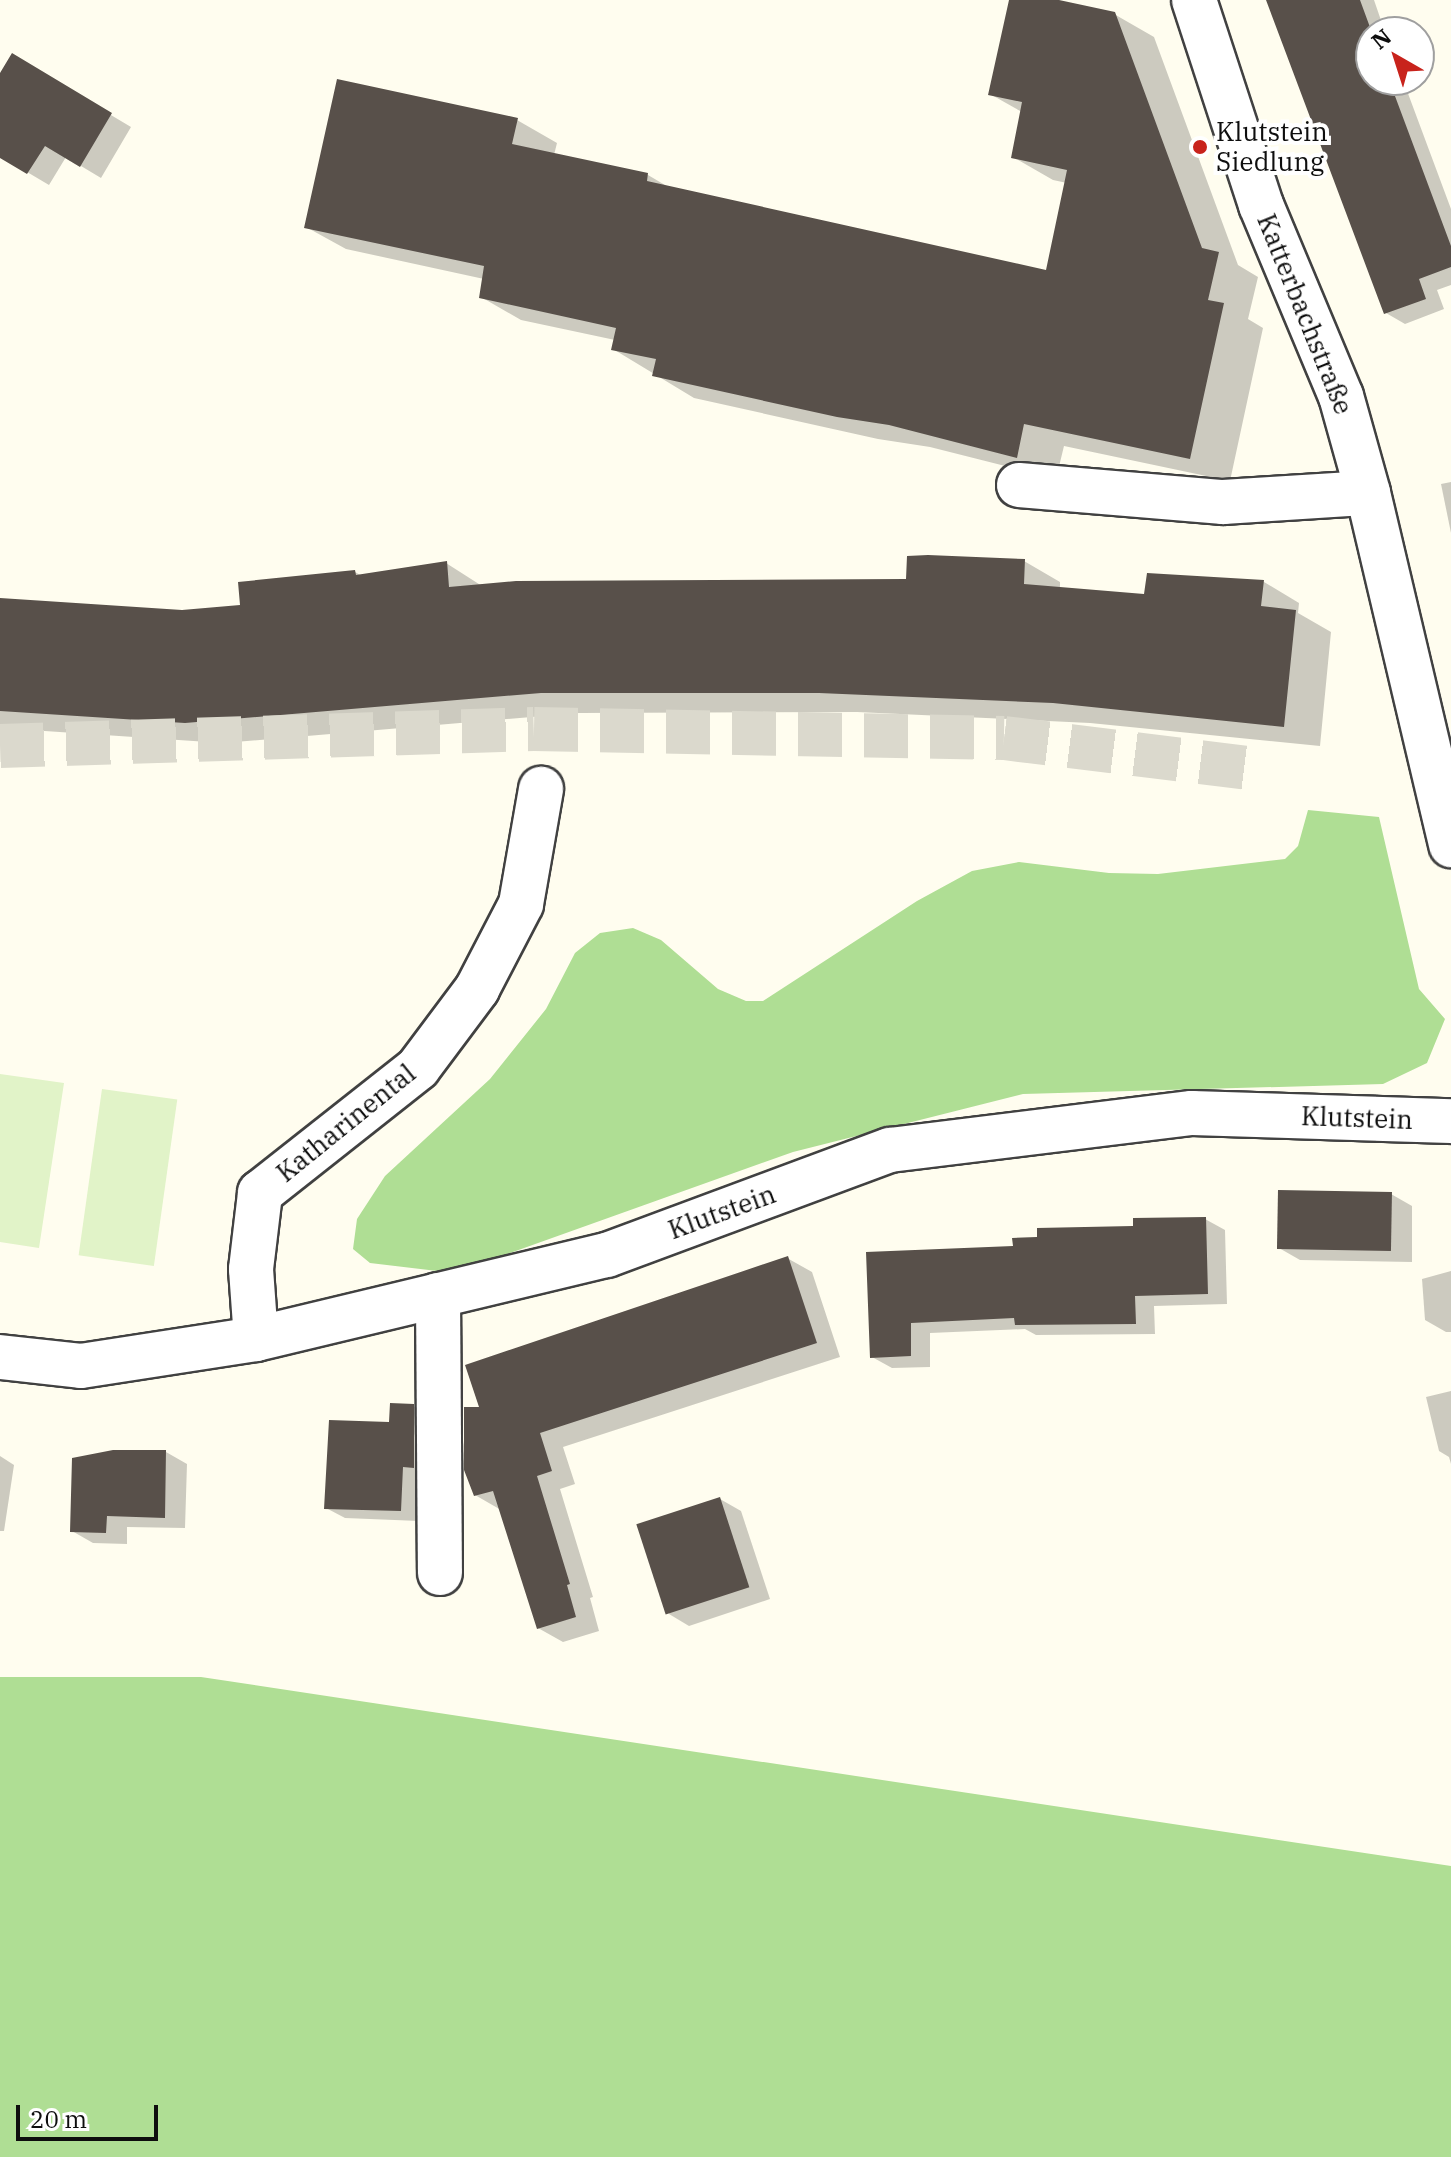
<!DOCTYPE html>
<html>
<head>
<meta charset="utf-8">
<style>
  body { margin:0 }
  #map { position:relative; width:1451px; height:2157px; overflow:hidden; background:#fffdef; font-family:"IBM Plex Serif",serif }
  div>[style] { position:absolute }
  [style*='--x'] { left:calc(var(--x)*1px); top:calc(var(--y)*1px); width:calc(var(--w)*1px); rotate:calc(var(--a)*1deg) }
  .forest>* { inset:0; background:#afde94 }
  .pitch>* { inset:0; background:#e1f3c8; transform-origin:0 0 }
  .shadow>* { inset:0; background:#0003 }
  .building>* { inset:0; background:#58504a; transform-origin:0 0 }
  .minor-tunnel>* { height:44px; margin-top:-22px; transform-origin:0; background:repeating-linear-gradient(90deg,#dbd9cd 0 44px,transparent 0 66px) }
  .roads { filter:drop-shadow(2px 0 #414141) drop-shadow(-2px 0 #414141) drop-shadow(0 2px #414141) drop-shadow(0 -2px #414141) }
  .minor>* { height:44px; margin:-22px; padding:0 22px; transform-origin:22px; border-radius:22px; background:#fff }
  .dots>* { width:22px; height:22px; translate:-50% -50%; box-sizing:border-box; border:4px solid #fff; border-radius:50% }
  span { translate:-50% -50%; white-space:nowrap; text-align:center; line-height:1.15; -webkit-text-stroke:8px #fff; paint-order:stroke }
  .poi-label { font-size:26px; color:#0e0e0e }
  .left { translate:0 -50%; text-align:left }
  .street-label { font-size:26px; color:#0e0e0e }
  .north { position:absolute; left:1355px; top:16px; width:80px; height:80px; box-sizing:border-box; background:#fff; border:2px solid #9f9f9f; border-radius:50%; rotate:321deg; font-size:22px; font-weight:700; line-height:32px; text-align:center; color:#0e0e0e }
  .north::after { content:''; display:block; margin:auto; width:28px; height:36px; background:#c8231c; clip-path:polygon(50% 0,100% 100%,50% 72%,0 100%) }
  .scale { position:absolute; left:16px; top:2105px; width:142px; height:36px; box-sizing:border-box; border:4px solid #0e0e0e; border-top:0; padding-left:10px; font-size:24px; line-height:28px; white-space:nowrap; color:#0e0e0e; -webkit-text-stroke:6px #fff; paint-order:stroke }
</style>
</head>
<body>
<div id="map">
  <div class="forest">
    <i style="clip-path:polygon(1308px 810px,1379px 817px,1419px 989px,1445px 1019px,1427px 1063px,1383px 1084px,1023px 1094px,793px 1152px,454px 1273px,370px 1263px,353px 1249px,357px 1219px,385px 1176px,490px 1079px,546px 1009px,575px 953px,600px 933px,633px 928px,661px 940px,718px 989px,746px 1001px,763px 1001px,917px 901px,972px 871px,1019px 862px,1109px 873px,1158px 874px,1285px 859px,1298px 846px)"></i>
    <i style="clip-path:polygon(0 1677px,201px 1677px,1451px 1866px,1451px 2157px,0 2157px)"></i>
  </div>
  <div class="pitch">
    <i style="clip-path:polygon(0 1074px,64px 1083px,39px 1248px,0 1242px)"></i>
    <i style="left:102px;top:1089px;width:76px;height:168px;rotate:8deg"></i>
  </div>
  <div class="shadow">
    <i style="clip-path:polygon(1010px 0,1050px 0,1114px 14px,1154px 37px,1238px 265px,1258px 277px,1248px 319px,1263px 328px,1230px 481px,1064px 446px,1056px 479px,930px 447px,878px 439px,694px 398px,613px 349px,615px 340px,521px 320px,481px 297px,484px 279px,346px 249px,306px 227px,517px 120px,557px 143px,554px 155px,648px 175px,670px 188px,1047px 273px,1067px 183px,1053px 180px,1013px 157px,1022px 112px,990px 94px)"></i>
    <i style="clip-path:polygon(1271px 0,1374px 0,1385px 32px,1371px 32px,1371px 80px,1403px 80px,1451px 209px,1451px 285px,1437px 290px,1444px 309px,1405px 324px,1386px 313px)"></i>
    <i style="clip-path:polygon(12px 56px,131px 127px,101px 178px,66px 157px,49px 185px,0 156px,0 77px)"></i>
    <i style="clip-path:polygon(1451px 482px,1451px 533px,1441px 484px)"></i>
    <i style="clip-path:polygon(1024px 561px,1060px 582px,1060px 589px,1146px 596px,1264px 582px,1299px 603px,1298px 613px,1331px 632px,1320px 746px,1090px 723px,857px 712px,579px 713px,223px 743px,0 728px,0 600px,183px 612px,242px 607px,355px 572px,362px 576px,446px 563px,482px 586px,908px 581px)"></i>
    <i style="clip-path:polygon(1391px 1194px,1412px 1206px,1412px 1262px,1300px 1260px,1279px 1248px)"></i>
    <i style="clip-path:polygon(1205px 1219px,1225px 1230px,1227px 1304px,1154px 1306px,1155px 1334px,1036px 1335px,1025px 1329px,930px 1333px,930px 1367px,892px 1368px,872px 1357px,868px 1254px,1015px 1248px)"></i>
    <i style="clip-path:polygon(787px 1258px,812px 1272px,840px 1357px,563px 1447px,575px 1484px,560px 1489px,593px 1597px,590px 1598px,599px 1631px,563px 1642px,538px 1628px,501px 1510px,475px 1495px,482px 1409px)"></i>
    <i style="clip-path:polygon(1451px 1271px,1451px 1332px,1446px 1332px,1425px 1320px,1422px 1279px)"></i>
    <i style="clip-path:polygon(1451px 1391px,1451px 1464px,1449px 1457px,1439px 1451px,1426px 1397px)"></i>
    <i style="clip-path:polygon(413px 1406px,432px 1417px,419px 1521px,345px 1518px,326px 1508px,391px 1424px)"></i>
    <i style="clip-path:polygon(166px 1452px,187px 1464px,185px 1528px,127px 1527px,127px 1544px,93px 1543px,72px 1531px)"></i>
    <i style="clip-path:polygon(0 1456px,14px 1465px,4px 1531px,0 1531px)"></i>
    <i style="clip-path:polygon(720px 1499px,741px 1511px,770px 1599px,689px 1626px,669px 1614px)"></i>
  </div>
  <div class="building">
    <i style="clip-path:polygon(1009px 0,1059px 0,1115px 12px,1202px 248px,1219px 252px,1208px 300px,1224px 303px,1190px 459px,1024px 424px,1017px 458px,889px 425px,837px 417px,652px 376px,656px 359px,611px 350px,616px 328px,479px 298px,484px 266px,304px 228px,337px 79px,518px 118px,512px 144px,648px 173px,647px 181px,1046px 270px,1067px 170px,1011px 158px,1022px 102px,988px 95px)"></i>
    <i style="clip-path:polygon(1266px 0,1360px 0,1371px 30px,1371px 80px,1389px 80px,1451px 246px,1451px 267px,1419px 279px,1426px 299px,1384px 314px)"></i>
    <i style="clip-path:polygon(12px 53px,112px 113px,80px 167px,45px 146px,27px 174px,0 158px,0 73px)"></i>
    <i style="clip-path:polygon(928px 555px,1025px 559px,1024px 584px,1144px 594px,1147px 573px,1264px 580px,1261px 606px,1296px 610px,1284px 727px,1053px 703px,819px 693px,541px 693px,185px 723px,0 711px,0 598px,182px 610px,240px 605px,238px 582px,355px 570px,356px 575px,447px 561px,449px 587px,516px 581px,906px 579px,907px 556px)"></i>
    <i style="left:1278px;top:1190px;width:114px;height:59px;rotate:1deg"></i>
    <i style="clip-path:polygon(1206px 1217px,1208px 1294px,1135px 1296px,1136px 1324px,1015px 1325px,1014px 1318px,911px 1323px,911px 1356px,870px 1358px,866px 1252px,1013px 1246px,1012px 1238px,1037px 1237px,1037px 1228px,1133px 1226px,1133px 1218px)"></i>
    <i style="clip-path:polygon(788px 1256px,817px 1343px,540px 1433px,552px 1471px,537px 1476px,570px 1584px,567px 1585px,576px 1617px,537px 1629px,493px 1491px,474px 1496px,464px 1470px,464px 1407px,479px 1407px,465px 1365px)"></i>
    <i style="clip-path:polygon(390px 1403px,414px 1404px,414px 1468px,403px 1467px,401px 1511px,324px 1509px,329px 1420px,389px 1422px)"></i>
    <i style="clip-path:polygon(113px 1450px,166px 1450px,165px 1518px,107px 1516px,106px 1533px,70px 1532px,72px 1458px)"></i>
    <i style="left:720px;top:1497px;width:95px;height:88px;rotate:72deg"></i>
  </div>
  <div class="minor-tunnel">
    <i style="--x:0;--y:746;--w:534;--a:-1.82"></i>
    <i style="--x:534;--y:729;--w:470;--a:1.1"></i>
    <i style="--x:1004;--y:738;--w:248;--a:7"></i>
  </div>
  <div class="roads">
    <div class="minor">
      <i style="--x:1194;--y:0;--w:216;--a:71.9"></i>
      <i style="--x:1261;--y:205;--w:207;--a:67.3"></i>
      <i style="--x:1341;--y:396;--w:101;--a:74.4"></i>
      <i style="--x:1368;--y:493;--w:362;--a:76.7"></i>
      <i style="--x:1019;--y:485;--w:205;--a:4.8"></i>
      <i style="--x:1223;--y:502;--w:145;--a:-3.6"></i>
      <i style="--x:438;--y:1295;--w:278;--a:89.6"></i>
      <i style="--x:256;--y:1339;--w:70;--a:-94.1"></i>
      <i style="--x:251;--y:1269;--w:77;--a:-83.2"></i>
      <i style="--x:260;--y:1193;--w:201;--a:-38.3"></i>
      <i style="--x:418;--y:1068;--w:99;--a:-53.2"></i>
      <i style="--x:477;--y:989;--w:96;--a:-62.6"></i>
      <i style="--x:521;--y:904;--w:117;--a:-80.1"></i>
      <i style="--x:0;--y:1357;--w:81;--a:6.3"></i>
      <i style="--x:81;--y:1366;--w:177;--a:-8.8"></i>
      <i style="--x:256;--y:1339;--w:361;--a:-13.5"></i>
      <i style="--x:607;--y:1255;--w:302;--a:-20.4"></i>
      <i style="--x:890;--y:1150;--w:304;--a:-7"></i>
      <i style="--x:1192;--y:1113;--w:259;--a:1.8"></i>
    </div>
  </div>
  <div class="dots">
    <i style="left:1200px;top:147px;background:#c8231c"></i>
  </div>
  <div class="poi-label">
    <span class="left" style="left:1216px;top:147px">Klutstein<br>Siedlung</span>
  </div>
  <div class="street-label">
    <span style="left:1305px;top:314px;rotate:68deg">Katterbachstraße</span>
    <span style="left:1357px;top:1118px;rotate:2deg">Klutstein</span>
    <span style="left:346px;top:1123px;rotate:-39deg">Katharinental</span>
    <span style="left:722px;top:1212px;rotate:-20deg">Klutstein</span>
  </div>
  <div class="north">N</div>
  <div class="scale">20 m</div>
</div>
</body>
</html>
